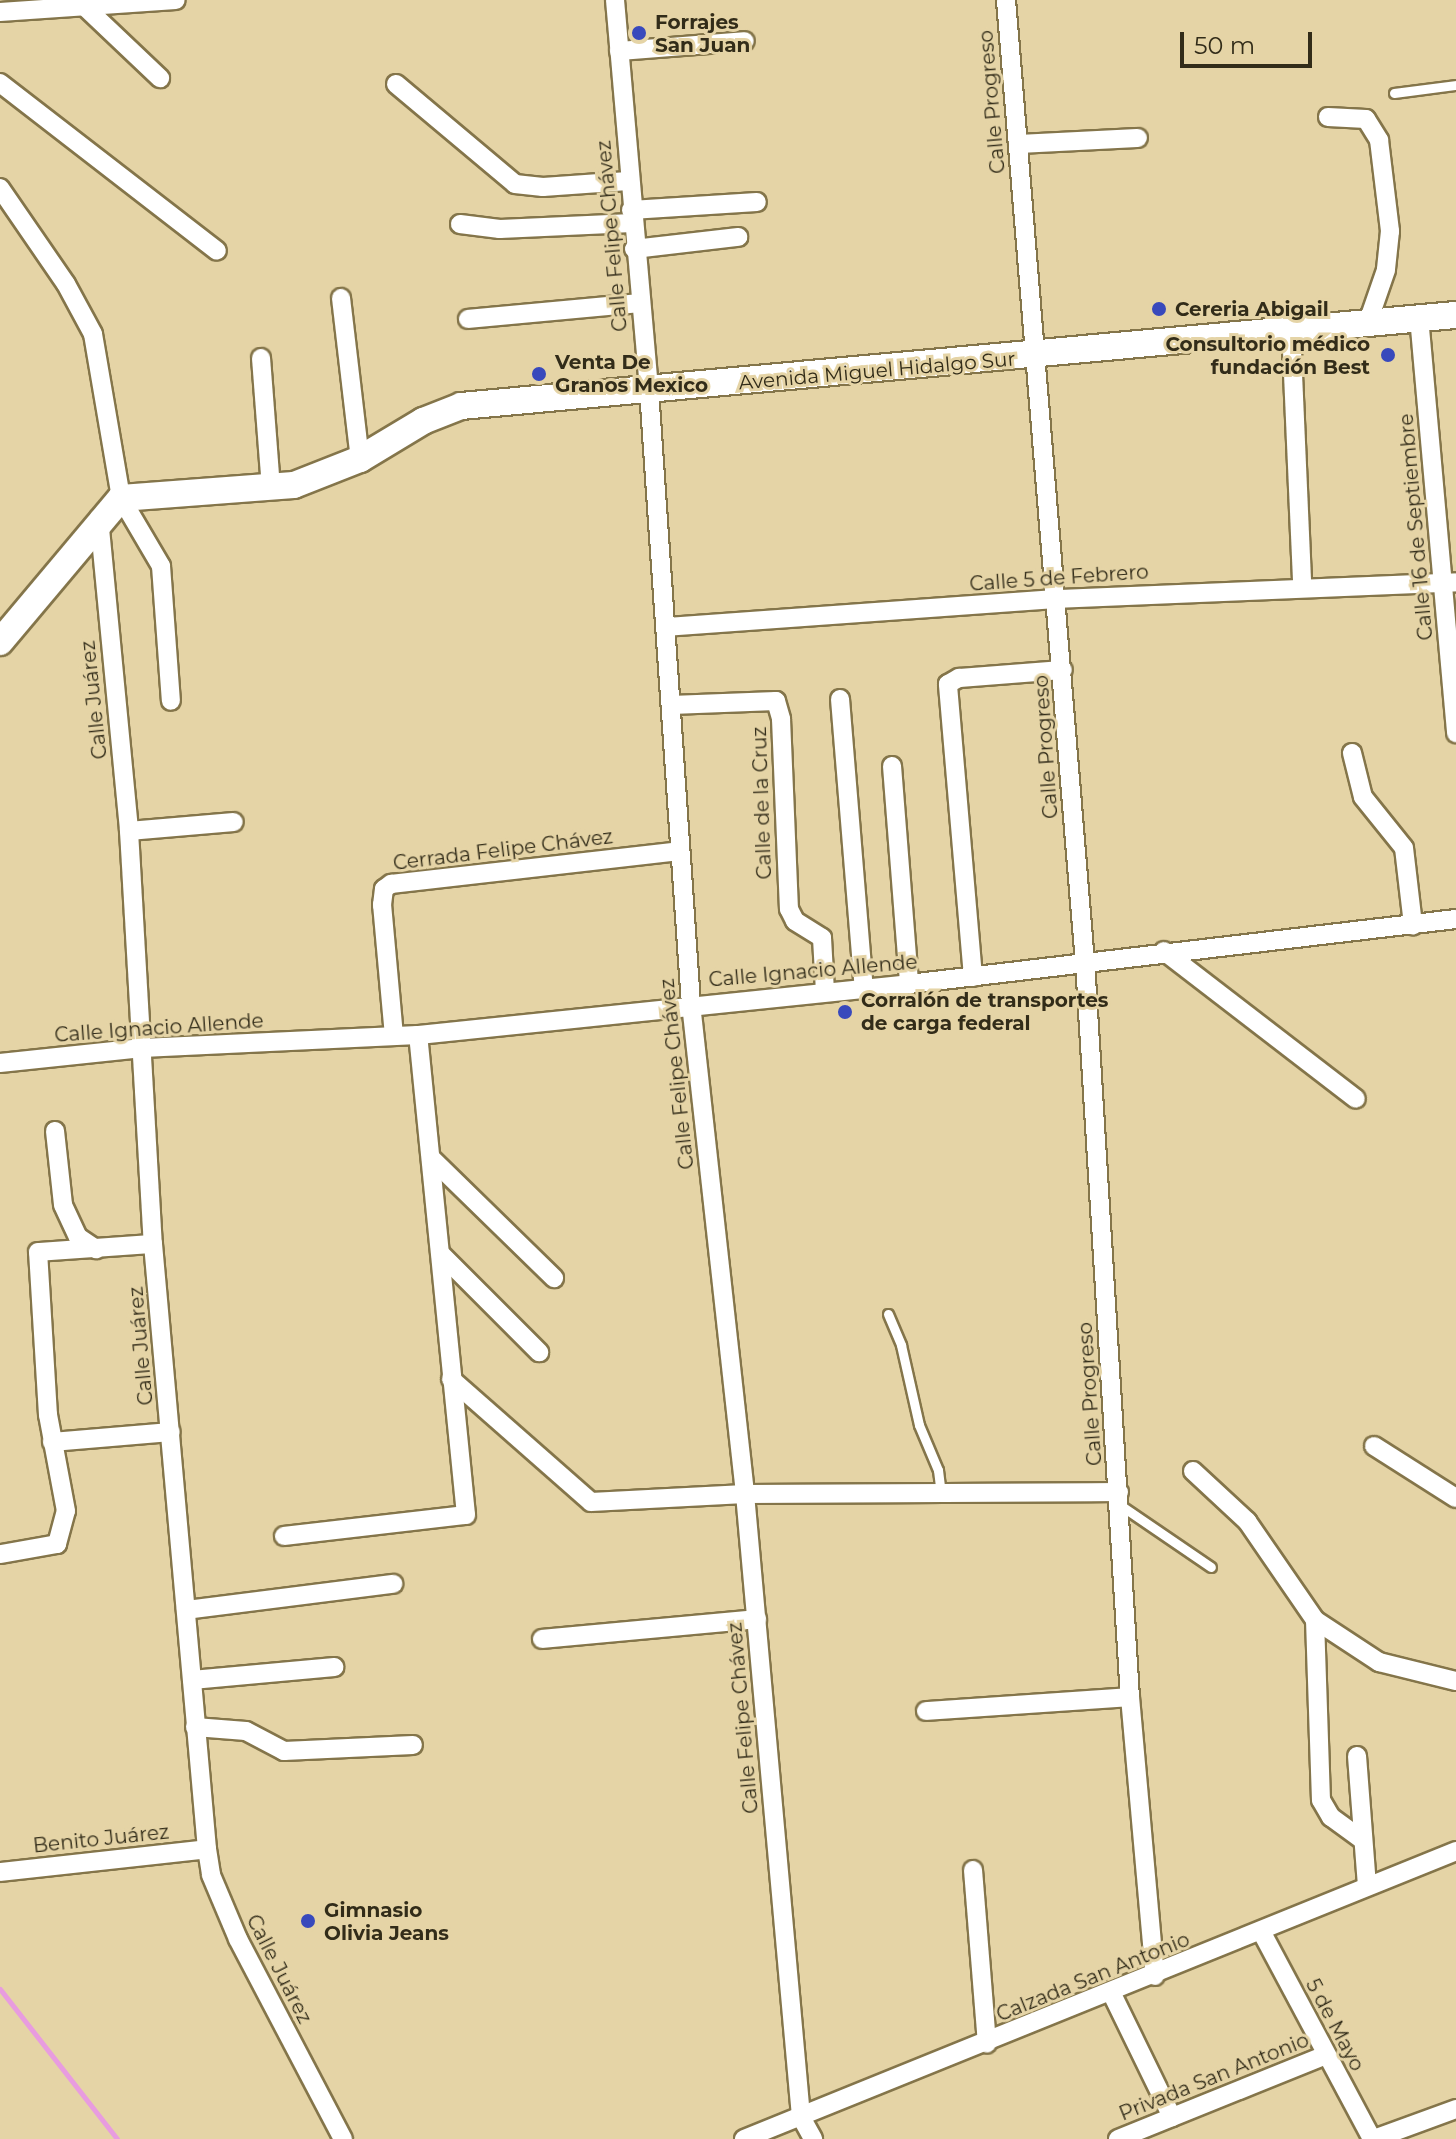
<!DOCTYPE html>
<html>
<head>
<meta charset="utf-8">
<style>
  body { margin:0 }
  #map { position:relative; width:1456px; height:2139px; overflow:hidden; background:#e5d4a6; font-family:Montserrat,sans-serif }
  div>[style] { position:absolute }
  [style*='--x'] { left:calc(var(--x)*1px); top:calc(var(--y)*1px); width:calc(var(--w)*1px); rotate:calc(var(--a)*1deg) }
  .stream>* { height:5px; margin:-2.5px; padding:0 2.5px; transform-origin:2.5px; border-radius:2.5px; background:#e89cdf }
  .roads { filter:drop-shadow(2px 0 #84754a) drop-shadow(-2px 0 #84754a) drop-shadow(0 2px #84754a) drop-shadow(0 -2px #84754a) }
  .service>* { height:9px; margin:-4.5px; padding:0 4.5px; transform-origin:4.5px; border-radius:4.5px; background:#fff }
  .minor>* { height:18px; margin:-9px; padding:0 9px; transform-origin:9px; border-radius:9px; background:#fff }
  .secondary>* { height:26px; margin:-13px; padding:0 13px; transform-origin:13px; border-radius:13px; background:#fff }
  .dots>* { width:22px; height:22px; translate:-50% -50%; box-sizing:border-box; border:4px solid #e5d4a6; border-radius:50% }
  span { translate:-50% -50%; white-space:nowrap; text-align:center; line-height:1.15; -webkit-text-stroke:6px #e5d4a6; paint-order:stroke }
  .poi-label { font-size:20px; color:#322c19; font-weight:700 }
  .left { translate:0 -50%; text-align:left }
  .right { translate:-100% -50%; text-align:right }
  .street-label { font-size:20px; color:#322c19 }
  .scale { position:absolute; left:1180px; top:32px; width:132px; height:36px; box-sizing:border-box; border:4px solid #322c19; border-top:0; padding-left:10px; font-size:24px; line-height:28px; white-space:nowrap; color:#322c19; -webkit-text-stroke:6px #e5d4a6; paint-order:stroke }
</style>
</head>
<body>
<div id="map">
  <div class="stream">
    <i style="--x:0;--y:1989;--w:190;--a:52"></i>
  </div>
  <div class="roads">
    <div class="service">
      <i style="--x:1394;--y:93;--w:63;--a:-7.4"></i>
      <i style="--x:888;--y:1314;--w:34;--a:67"></i>
      <i style="--x:901;--y:1345;--w:82;--a:77.3"></i>
      <i style="--x:919;--y:1425;--w:49;--a:67.1"></i>
      <i style="--x:938;--y:1470;--w:23;--a:83"></i>
      <i style="--x:1120;--y:1505;--w:110;--a:34.3"></i>
    </div>
    <div class="minor">
      <i style="--x:615;--y:0;--w:391;--a:85"></i>
      <i style="--x:649;--y:390;--w:615;--a:86.09"></i>
      <i style="--x:691;--y:1004;--w:493;--a:83.7"></i>
      <i style="--x:745;--y:1494;--w:626;--a:84.86"></i>
      <i style="--x:801;--y:2117;--w:25;--a:61"></i>
      <i style="--x:1006;--y:0;--w:965;--a:85.31"></i>
      <i style="--x:1085;--y:962;--w:736;--a:86.5"></i>
      <i style="--x:1130;--y:1697;--w:280;--a:84.9"></i>
      <i style="--x:84;--y:6;--w:105;--a:43.5"></i>
      <i style="--x:0;--y:12;--w:176;--a:-3.9"></i>
      <i style="--x:619;--y:51;--w:126;--a:-4.5"></i>
      <i style="--x:0;--y:83;--w:274;--a:37.7"></i>
      <i style="--x:396;--y:84;--w:155;--a:40"></i>
      <i style="--x:515;--y:184;--w:28;--a:6"></i>
      <i style="--x:543;--y:187;--w:85;--a:-4"></i>
      <i style="--x:1328;--y:117;--w:38;--a:3"></i>
      <i style="--x:1366;--y:119;--w:25;--a:58"></i>
      <i style="--x:1379;--y:140;--w:92;--a:83.1"></i>
      <i style="--x:1390;--y:231;--w:39;--a:96"></i>
      <i style="--x:1386;--y:270;--w:55;--a:109.1"></i>
      <i style="--x:1018;--y:144;--w:120;--a:-2.9"></i>
      <i style="--x:0;--y:188;--w:116;--a:55.5"></i>
      <i style="--x:66;--y:284;--w:57;--a:61.6"></i>
      <i style="--x:93;--y:334;--w:166;--a:80.3"></i>
      <i style="--x:121;--y:498;--w:79;--a:59.5"></i>
      <i style="--x:161;--y:566;--w:135;--a:85.8"></i>
      <i style="--x:631;--y:210;--w:126;--a:-3.6"></i>
      <i style="--x:460;--y:224;--w:40;--a:7.1"></i>
      <i style="--x:500;--y:229;--w:132;--a:-2.6"></i>
      <i style="--x:634;--y:249;--w:105;--a:-6.6"></i>
      <i style="--x:341;--y:298;--w:162;--a:83.3"></i>
      <i style="--x:1419;--y:317;--w:418;--a:84.9"></i>
      <i style="--x:468;--y:319;--w:172;--a:-5.3"></i>
      <i style="--x:1291;--y:328;--w:257;--a:87.5"></i>
      <i style="--x:261;--y:358;--w:130;--a:85.6"></i>
      <i style="--x:99;--y:518;--w:314;--a:84.5"></i>
      <i style="--x:129;--y:831;--w:414;--a:86.7"></i>
      <i style="--x:153;--y:1244;--w:607;--a:84.9"></i>
      <i style="--x:207;--y:1849;--w:26;--a:81"></i>
      <i style="--x:211;--y:1875;--w:69;--a:67.1"></i>
      <i style="--x:238;--y:1939;--w:226;--a:62.3"></i>
      <i style="--x:666;--y:627;--w:392;--a:-4.1"></i>
      <i style="--x:1057;--y:599;--w:399;--a:-2.4"></i>
      <i style="--x:840;--y:699;--w:290;--a:85.3"></i>
      <i style="--x:671;--y:705;--w:105;--a:-2.2"></i>
      <i style="--x:776;--y:701;--w:19;--a:74"></i>
      <i style="--x:781;--y:719;--w:190;--a:87.6"></i>
      <i style="--x:789;--y:909;--w:13;--a:63"></i>
      <i style="--x:795;--y:921;--w:32;--a:32"></i>
      <i style="--x:822;--y:938;--w:54;--a:86.8"></i>
      <i style="--x:1352;--y:753;--w:45;--a:76"></i>
      <i style="--x:1363;--y:797;--w:65;--a:51.2"></i>
      <i style="--x:1404;--y:848;--w:78;--a:83.3"></i>
      <i style="--x:892;--y:766;--w:219;--a:85.5"></i>
      <i style="--x:129;--y:831;--w:105;--a:-4.9"></i>
      <i style="--x:1164;--y:951;--w:242;--a:37.6"></i>
      <i style="--x:973;--y:977;--w:294;--a:-94.9"></i>
      <i style="--x:948;--y:684;--w:13;--a:-29"></i>
      <i style="--x:959;--y:678;--w:104;--a:-4.4"></i>
      <i style="--x:394;--y:1036;--w:132;--a:-95.2"></i>
      <i style="--x:382;--y:905;--w:16;--a:-83"></i>
      <i style="--x:384;--y:889;--w:9;--a:-36"></i>
      <i style="--x:391;--y:884;--w:290;--a:-6.5"></i>
      <i style="--x:0;--y:1063;--w:143;--a:-6"></i>
      <i style="--x:142;--y:1048;--w:276;--a:-2.7"></i>
      <i style="--x:418;--y:1035;--w:494;--a:-5.9"></i>
      <i style="--x:909;--y:984;--w:551;--a:-6.78"></i>
      <i style="--x:55;--y:1131;--w:74;--a:83.8"></i>
      <i style="--x:63;--y:1205;--w:35;--a:65"></i>
      <i style="--x:78;--y:1237;--w:22;--a:34"></i>
      <i style="--x:431;--y:1158;--w:172;--a:44.3"></i>
      <i style="--x:441;--y:1254;--w:139;--a:45"></i>
      <i style="--x:451;--y:1379;--w:186;--a:41.3"></i>
      <i style="--x:591;--y:1502;--w:154;--a:-3"></i>
      <i style="--x:745;--y:1494;--w:374;--a:-0.3"></i>
      <i style="--x:52;--y:1442;--w:119;--a:-4.8"></i>
      <i style="--x:1374;--y:1446;--w:97;--a:32.4"></i>
      <i style="--x:1193;--y:1471;--w:74;--a:42.8"></i>
      <i style="--x:1247;--y:1521;--w:120;--a:55.5"></i>
      <i style="--x:1315;--y:1620;--w:77;--a:33.3"></i>
      <i style="--x:1379;--y:1662;--w:79;--a:13.9"></i>
      <i style="--x:284;--y:1536;--w:183;--a:-6.6"></i>
      <i style="--x:466;--y:1515;--w:482;--a:-95.7"></i>
      <i style="--x:1;--y:1554;--w:57;--a:-10.1"></i>
      <i style="--x:57;--y:1544;--w:34;--a:-75"></i>
      <i style="--x:66;--y:1511;--w:98;--a:-100.6"></i>
      <i style="--x:48;--y:1415;--w:163;--a:-93.5"></i>
      <i style="--x:38;--y:1252;--w:115;--a:-4"></i>
      <i style="--x:186;--y:1610;--w:209;--a:-7.2"></i>
      <i style="--x:1315;--y:1620;--w:180;--a:88.1"></i>
      <i style="--x:1321;--y:1800;--w:20;--a:60"></i>
      <i style="--x:1331;--y:1817;--w:39;--a:36"></i>
      <i style="--x:542;--y:1639;--w:216;--a:-5.3"></i>
      <i style="--x:192;--y:1680;--w:143;--a:-5.2"></i>
      <i style="--x:926;--y:1711;--w:204;--a:-3.9"></i>
      <i style="--x:195;--y:1727;--w:51;--a:4.5"></i>
      <i style="--x:246;--y:1731;--w:43;--a:27.8"></i>
      <i style="--x:284;--y:1751;--w:129;--a:-2.7"></i>
      <i style="--x:1357;--y:1756;--w:129;--a:85.6"></i>
      <i style="--x:973;--y:1870;--w:174;--a:85.4"></i>
      <i style="--x:0;--y:1872;--w:208;--a:-6.3"></i>
      <i style="--x:1261;--y:1931;--w:236;--a:61.9"></i>
      <i style="--x:1112;--y:1994;--w:137;--a:64"></i>
      <i style="--x:744;--y:2139;--w:768;--a:-22.02"></i>
      <i style="--x:1118;--y:2139;--w:224;--a:-22"></i>
      <i style="--x:1374;--y:2139;--w:87;--a:-20.1"></i>
    </div>
    <div class="secondary">
      <i style="--x:0;--y:642;--w:188;--a:-50"></i>
      <i style="--x:121;--y:498;--w:173;--a:-4.3"></i>
      <i style="--x:294;--y:485;--w:71;--a:-21.5"></i>
      <i style="--x:360;--y:459;--w:74;--a:-31.1"></i>
      <i style="--x:423;--y:421;--w:41;--a:-21.5"></i>
      <i style="--x:461;--y:406;--w:999;--a:-5.23"></i>
    </div>
  </div>
  <div class="dots">
    <i style="left:639px;top:33px;background:#3849bc"></i>
    <i style="left:1159px;top:309px;background:#3849bc"></i>
    <i style="left:1388px;top:355px;background:#3849bc"></i>
    <i style="left:539px;top:374px;background:#3849bc"></i>
    <i style="left:845px;top:1012px;background:#3849bc"></i>
    <i style="left:308px;top:1921px;background:#3849bc"></i>
  </div>
  <div class="poi-label">
    <span class="left" style="left:655px;top:34px">Forrajes<br>San Juan</span>
    <span class="left" style="left:1175px;top:309px">Cereria Abigail</span>
    <span class="right" style="left:1370px;top:356px">Consultorio médico<br>fundación Best</span>
    <span class="left" style="left:555px;top:374px">Venta De<br>Granos Mexico</span>
    <span class="left" style="left:861px;top:1012px">Corralón de transportes<br>de carga federal</span>
    <span class="left" style="left:324px;top:1922px">Gimnasio<br>Olivia Jeans</span>
  </div>
  <div class="street-label">
    <span style="left:992px;top:102px;rotate:-95deg">Calle Progreso</span>
    <span style="left:612px;top:236px;rotate:-95deg">Calle Felipe Chávez</span>
    <span style="left:877px;top:371px;rotate:-5deg">Avenida Miguel Hidalgo Sur</span>
    <span style="left:1416px;top:527px;rotate:-95deg">Calle 16 de Septiembre</span>
    <span style="left:1059px;top:578px;rotate:-4deg">Calle 5 de Febrero</span>
    <span style="left:94px;top:700px;rotate:-96deg">Calle Juárez</span>
    <span style="left:1046px;top:747px;rotate:-94deg">Calle Progreso</span>
    <span style="left:762px;top:803px;rotate:-92deg">Calle de la Cruz</span>
    <span style="left:503px;top:850px;rotate:-7deg">Cerrada Felipe Chávez</span>
    <span style="left:813px;top:971px;rotate:-5deg">Calle Ignacio Allende</span>
    <span style="left:159px;top:1028px;rotate:-4deg">Calle Ignacio Allende</span>
    <span style="left:677px;top:1074px;rotate:-96deg">Calle Felipe Chávez</span>
    <span style="left:141px;top:1346px;rotate:-95deg">Calle Juárez</span>
    <span style="left:1090px;top:1394px;rotate:-94deg">Calle Progreso</span>
    <span style="left:743px;top:1718px;rotate:-95deg">Calle Felipe Chávez</span>
    <span style="left:101px;top:1839px;rotate:-6deg">Benito Juárez</span>
    <span style="left:279px;top:1969px;rotate:63deg">Calle Juárez</span>
    <span style="left:1093px;top:1977px;rotate:-22deg">Calzada San Antonio</span>
    <span style="left:1335px;top:2025px;rotate:62deg">5 de Mayo</span>
    <span style="left:1214px;top:2077px;rotate:-22deg">Privada San Antonio</span>
  </div>
  <div class="scale">50 m</div>
</div>
</body>
</html>
